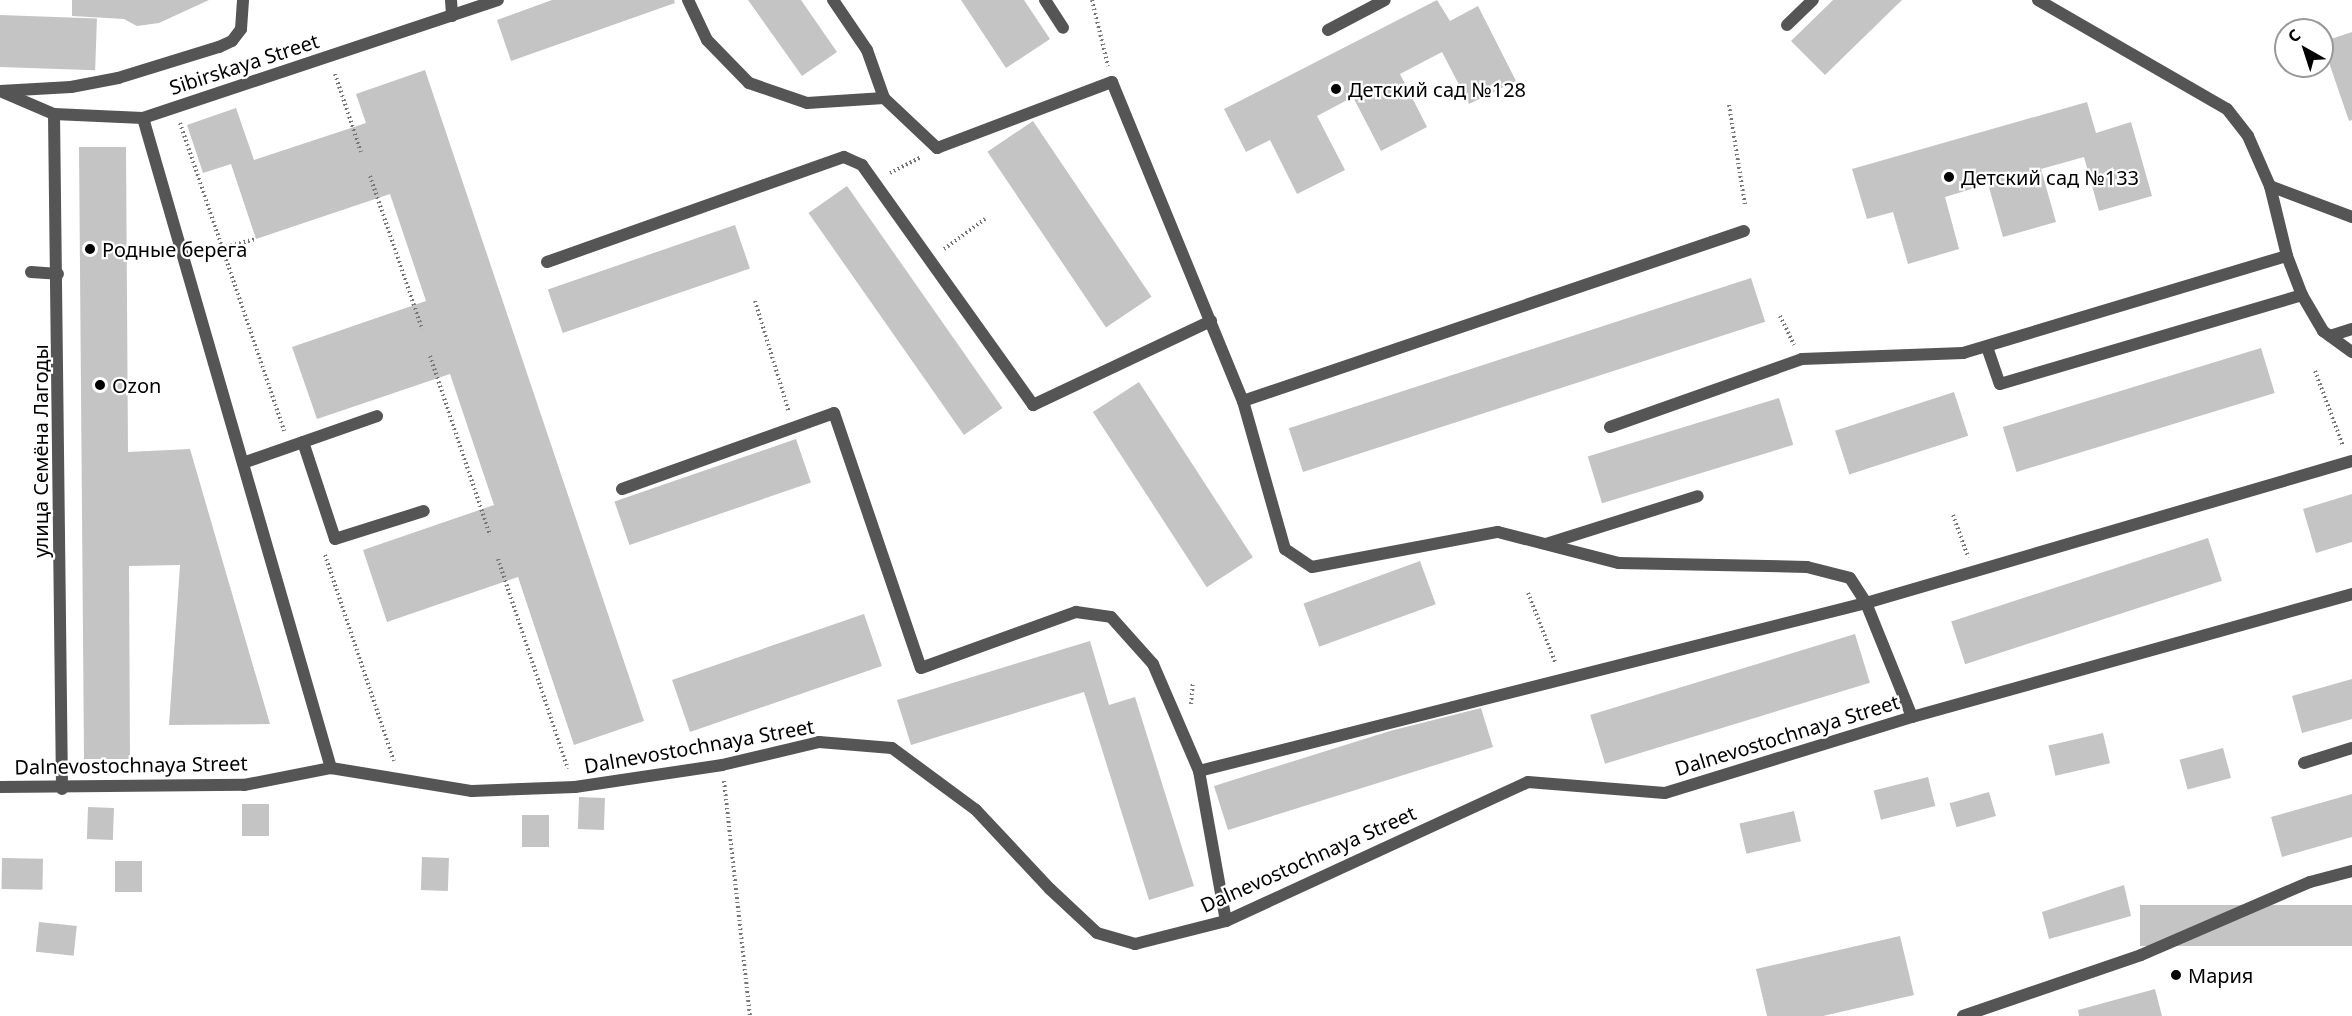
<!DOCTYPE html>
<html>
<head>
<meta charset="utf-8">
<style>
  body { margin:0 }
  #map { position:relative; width:2352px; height:1016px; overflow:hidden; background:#fff; font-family:"Noto Sans",sans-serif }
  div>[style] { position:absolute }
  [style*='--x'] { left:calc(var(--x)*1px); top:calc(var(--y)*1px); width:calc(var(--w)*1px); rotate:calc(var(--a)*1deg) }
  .building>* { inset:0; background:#c4c4c4; transform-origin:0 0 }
  .path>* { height:4px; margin-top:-2px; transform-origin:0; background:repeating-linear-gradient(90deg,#777 0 1.5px,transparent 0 4.5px) }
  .service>* { height:12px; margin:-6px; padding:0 6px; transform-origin:6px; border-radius:6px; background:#555 }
  .minor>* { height:12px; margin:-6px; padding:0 6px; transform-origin:6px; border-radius:6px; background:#555 }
  .dots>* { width:16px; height:16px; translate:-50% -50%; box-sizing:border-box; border:3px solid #fff; border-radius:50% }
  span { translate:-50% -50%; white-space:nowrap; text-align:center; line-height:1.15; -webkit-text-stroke:4.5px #fff; paint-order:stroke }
  .street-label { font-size:20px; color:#000 }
  .poi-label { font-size:20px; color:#000 }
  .left { translate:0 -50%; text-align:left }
  .north { position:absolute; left:2274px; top:18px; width:60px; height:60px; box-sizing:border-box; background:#fff; border:2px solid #999; border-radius:50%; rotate:321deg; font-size:16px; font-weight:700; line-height:24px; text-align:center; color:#000 }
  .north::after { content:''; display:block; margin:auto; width:21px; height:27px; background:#000; clip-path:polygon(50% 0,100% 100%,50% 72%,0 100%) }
</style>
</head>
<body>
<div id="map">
  <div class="building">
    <i style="clip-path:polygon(72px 0,209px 0,159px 23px,137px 26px,124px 19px,72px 16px)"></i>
    <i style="clip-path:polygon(552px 0,674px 0,675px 3px,511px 61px,497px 20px)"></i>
    <i style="clip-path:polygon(748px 0,801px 0,837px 52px,802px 76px)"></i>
    <i style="clip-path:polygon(961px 0,1024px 0,1050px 39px,1006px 68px)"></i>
    <i style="clip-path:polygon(1437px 0,1450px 21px,1478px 6px,1516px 81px,1469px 104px,1442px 52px,1400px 74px,1427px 127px,1381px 151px,1353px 97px,1317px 116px,1345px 170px,1297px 194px,1270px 140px,1246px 152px,1224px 109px)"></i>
    <i style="clip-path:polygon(1833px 0,1902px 0,1825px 75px,1791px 41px)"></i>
    <i style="left:0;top:15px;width:97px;height:52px;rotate:2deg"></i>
    <i style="clip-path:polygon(2352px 32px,2352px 120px,2349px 121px,2322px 42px)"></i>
    <i style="clip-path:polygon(425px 70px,644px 721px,574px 745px,518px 577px,387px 622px,363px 550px,494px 505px,450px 374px,317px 419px,292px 347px,426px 301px,390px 194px,256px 239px,231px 164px,203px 173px,187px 125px,236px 108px,254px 160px,366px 123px,356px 94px)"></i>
    <i style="clip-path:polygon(2087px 102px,2096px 133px,2131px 122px,2152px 196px,2099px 211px,2084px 157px,2041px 169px,2056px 222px,2003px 237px,1988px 184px,1945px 197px,1959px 249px,1908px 264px,1893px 212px,1867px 219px,1852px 169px)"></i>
    <i style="left:1033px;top:121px;width:212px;height:55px;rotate:56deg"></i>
    <i style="clip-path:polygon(79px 147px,126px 147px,128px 452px,190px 449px,270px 724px,169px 725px,180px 565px,129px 566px,130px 759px,84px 759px)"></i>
    <i style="left:847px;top:186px;width:271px;height:47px;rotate:55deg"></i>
    <i style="left:735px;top:225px;width:46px;height:198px;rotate:71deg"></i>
    <i style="left:1751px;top:278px;width:46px;height:486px;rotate:72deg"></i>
    <i style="left:2261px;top:348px;width:47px;height:270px;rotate:73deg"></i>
    <i style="left:1139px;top:382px;width:209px;height:55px;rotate:57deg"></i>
    <i style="left:1954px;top:392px;width:46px;height:125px;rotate:72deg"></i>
    <i style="left:1779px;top:398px;width:49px;height:200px;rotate:73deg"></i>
    <i style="left:796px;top:439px;width:46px;height:192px;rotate:71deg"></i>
    <i style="clip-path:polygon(2352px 494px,2352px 542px,2316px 553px,2303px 509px)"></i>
    <i style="left:2208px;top:538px;width:45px;height:270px;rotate:72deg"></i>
    <i style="left:1420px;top:561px;width:46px;height:124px;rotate:70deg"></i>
    <i style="left:864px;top:614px;width:55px;height:203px;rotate:71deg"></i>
    <i style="left:1855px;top:634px;width:51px;height:277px;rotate:73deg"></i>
    <i style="clip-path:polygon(1090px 641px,1109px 705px,1135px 697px,1194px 886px,1149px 900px,1084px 692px,911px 745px,897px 700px)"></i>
    <i style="clip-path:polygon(2352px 679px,2352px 719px,2302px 733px,2292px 696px)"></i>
    <i style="clip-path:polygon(1481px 708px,1493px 747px,1228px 830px,1214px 786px,1390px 731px)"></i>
    <i style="left:2103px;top:733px;width:31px;height:56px;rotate:77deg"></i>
    <i style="left:2223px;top:748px;width:31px;height:45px;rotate:75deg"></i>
    <i style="left:1928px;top:777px;width:30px;height:56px;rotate:76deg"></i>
    <i style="left:1989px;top:792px;width:25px;height:41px;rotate:74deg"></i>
    <i style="clip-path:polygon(2352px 794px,2352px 837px,2282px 857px,2271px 817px)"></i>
    <i style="left:579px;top:797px;width:26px;height:32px;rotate:2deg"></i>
    <i style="left:242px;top:804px;width:27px;height:32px"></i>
    <i style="left:88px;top:807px;width:26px;height:32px;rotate:2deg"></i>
    <i style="left:1794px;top:811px;width:31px;height:56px;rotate:77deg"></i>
    <i style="left:522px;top:815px;width:27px;height:32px"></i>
    <i style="left:422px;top:857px;width:27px;height:33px;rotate:2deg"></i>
    <i style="left:2px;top:858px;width:41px;height:31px;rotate:1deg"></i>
    <i style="left:115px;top:861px;width:27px;height:31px"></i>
    <i style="clip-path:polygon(2124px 885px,2131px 916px,2049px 939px,2042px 912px)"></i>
    <i style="left:2352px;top:905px;width:41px;height:212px;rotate:90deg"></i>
    <i style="left:39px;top:922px;width:38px;height:30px;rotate:6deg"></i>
    <i style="clip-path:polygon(1900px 936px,1914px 995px,1823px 1016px,1767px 1016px,1756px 969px)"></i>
    <i style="clip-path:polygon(2155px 989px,2162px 1016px,2079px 1016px,2078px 1010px)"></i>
  </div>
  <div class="path">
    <i style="--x:1092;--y:0;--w:68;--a:76.4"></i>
    <i style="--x:335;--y:74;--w:82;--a:71.6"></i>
    <i style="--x:1729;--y:105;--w:101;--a:80.9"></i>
    <i style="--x:180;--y:123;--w:325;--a:71.3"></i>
    <i style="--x:890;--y:173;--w:35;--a:-27"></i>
    <i style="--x:370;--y:176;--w:162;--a:71.2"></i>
    <i style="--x:222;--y:248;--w:35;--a:-15"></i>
    <i style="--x:944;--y:249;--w:51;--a:-36.2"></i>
    <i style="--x:755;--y:301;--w:116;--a:73"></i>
    <i style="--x:1780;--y:316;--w:32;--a:64"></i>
    <i style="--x:430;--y:356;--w:189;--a:71.5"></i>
    <i style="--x:2315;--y:371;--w:80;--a:69.5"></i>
    <i style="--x:1953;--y:515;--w:45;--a:70.3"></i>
    <i style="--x:325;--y:555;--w:217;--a:71.5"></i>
    <i style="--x:498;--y:559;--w:221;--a:71.6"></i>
    <i style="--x:1528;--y:593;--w:74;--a:68.6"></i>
    <i style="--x:1191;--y:704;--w:21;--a:-85"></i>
    <i style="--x:724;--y:781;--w:236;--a:83.7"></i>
  </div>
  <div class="service">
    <i style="--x:451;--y:0;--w:16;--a:86"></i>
    <i style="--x:688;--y:0;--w:44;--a:64.6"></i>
    <i style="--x:707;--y:40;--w:60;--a:45.7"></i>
    <i style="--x:749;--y:83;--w:61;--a:19"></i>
    <i style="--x:807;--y:103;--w:77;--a:-3.7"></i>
    <i style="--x:884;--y:98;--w:73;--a:43.3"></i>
    <i style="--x:937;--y:148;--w:187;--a:-20.7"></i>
    <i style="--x:1112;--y:82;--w:345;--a:67.7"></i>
    <i style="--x:1243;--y:401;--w:154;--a:74.2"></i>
    <i style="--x:1285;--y:549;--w:32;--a:34"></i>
    <i style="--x:1312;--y:567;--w:189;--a:-10.7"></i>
    <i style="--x:1498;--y:532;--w:125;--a:14.4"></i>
    <i style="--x:1619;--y:563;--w:188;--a:1.2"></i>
    <i style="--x:1807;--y:567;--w:44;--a:14.3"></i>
    <i style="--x:1850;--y:578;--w:30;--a:57"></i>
    <i style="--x:1866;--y:603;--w:123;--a:68"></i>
    <i style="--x:833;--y:0;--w:60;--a:55.8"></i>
    <i style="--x:867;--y:50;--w:51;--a:70.5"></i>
    <i style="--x:1045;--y:0;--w:33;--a:57"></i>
    <i style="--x:1787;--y:25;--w:36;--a:-44"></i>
    <i style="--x:1328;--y:30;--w:64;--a:-27.8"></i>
    <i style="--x:0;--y:91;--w:71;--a:-3.2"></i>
    <i style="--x:71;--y:87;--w:48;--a:-10.8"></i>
    <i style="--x:118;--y:78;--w:106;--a:-17.1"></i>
    <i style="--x:219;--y:47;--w:14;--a:-25"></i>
    <i style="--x:232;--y:41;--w:15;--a:-53"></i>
    <i style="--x:241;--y:29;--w:29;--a:-86"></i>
    <i style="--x:2270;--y:186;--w:88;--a:20.7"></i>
    <i style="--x:547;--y:262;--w:315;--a:-19.5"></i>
    <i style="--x:844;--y:157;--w:20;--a:24"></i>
    <i style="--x:862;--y:165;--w:295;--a:54.5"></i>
    <i style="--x:1033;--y:405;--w:197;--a:-25.3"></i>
    <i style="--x:31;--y:272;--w:27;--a:4"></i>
    <i style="--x:1987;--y:347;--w:39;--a:71"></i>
    <i style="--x:2000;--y:384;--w:315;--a:-16.4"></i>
    <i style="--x:1243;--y:401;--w:529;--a:-18.74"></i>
    <i style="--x:1610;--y:427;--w:204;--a:-19.5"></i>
    <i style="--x:1802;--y:359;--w:161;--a:-2.1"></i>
    <i style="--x:1963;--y:353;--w:338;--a:-16.7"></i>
    <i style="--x:303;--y:442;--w:102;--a:71.7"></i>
    <i style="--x:335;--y:539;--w:93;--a:-17.5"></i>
    <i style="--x:243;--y:463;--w:142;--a:-19.3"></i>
    <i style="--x:622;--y:489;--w:225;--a:-19.7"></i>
    <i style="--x:834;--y:413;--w:269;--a:71.2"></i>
    <i style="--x:921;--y:668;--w:165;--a:-19.9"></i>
    <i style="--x:1076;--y:612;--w:35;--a:8"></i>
    <i style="--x:1111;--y:617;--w:63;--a:48.2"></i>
    <i style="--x:1153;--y:664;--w:116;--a:66.7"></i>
    <i style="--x:1199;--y:771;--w:152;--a:79.8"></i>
    <i style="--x:1546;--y:544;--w:159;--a:-17.5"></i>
    <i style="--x:2304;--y:763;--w:50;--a:-17.4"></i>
    <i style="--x:1199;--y:771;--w:688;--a:-14.14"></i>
    <i style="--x:1866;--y:603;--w:506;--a:-16.29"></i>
    <i style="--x:1963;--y:1016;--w:188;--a:-18.9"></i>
    <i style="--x:2141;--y:955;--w:184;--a:-23.4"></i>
    <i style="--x:2310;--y:882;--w:43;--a:-14.7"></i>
  </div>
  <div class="minor">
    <i style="--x:2038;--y:0;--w:218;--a:30"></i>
    <i style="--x:2227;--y:109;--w:34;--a:52"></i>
    <i style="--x:2248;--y:136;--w:55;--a:66.3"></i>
    <i style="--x:2270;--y:186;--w:72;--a:76.3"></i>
    <i style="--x:2287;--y:256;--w:42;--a:69"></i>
    <i style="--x:2302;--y:295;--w:42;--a:59.7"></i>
    <i style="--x:2323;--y:331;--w:36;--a:36"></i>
    <i style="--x:0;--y:91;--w:59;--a:23.1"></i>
    <i style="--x:54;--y:114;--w:89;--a:2.6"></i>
    <i style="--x:143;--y:118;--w:374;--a:-18.4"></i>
    <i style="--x:54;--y:114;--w:675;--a:89.32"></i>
    <i style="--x:143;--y:118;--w:677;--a:73.87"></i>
    <i style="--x:2330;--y:336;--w:23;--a:-18"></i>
    <i style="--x:0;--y:787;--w:244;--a:-0.5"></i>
    <i style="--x:244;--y:785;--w:89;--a:-11.1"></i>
    <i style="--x:331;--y:768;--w:143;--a:9.3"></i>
    <i style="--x:472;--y:791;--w:103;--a:-2.2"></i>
    <i style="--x:575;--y:787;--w:149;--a:-8.5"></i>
    <i style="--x:722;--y:765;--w:100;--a:-13.3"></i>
    <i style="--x:819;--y:742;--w:73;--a:4.7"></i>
    <i style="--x:892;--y:748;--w:104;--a:36.4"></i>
    <i style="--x:976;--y:810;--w:108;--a:46.9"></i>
    <i style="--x:1050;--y:889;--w:64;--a:43.1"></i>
    <i style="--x:1097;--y:933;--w:40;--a:16"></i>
    <i style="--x:1135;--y:944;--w:94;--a:-14.2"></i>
    <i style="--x:1226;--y:921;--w:332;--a:-24.7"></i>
    <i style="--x:1528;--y:782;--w:137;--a:4.6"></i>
    <i style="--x:1665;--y:793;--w:258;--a:-17.1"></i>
    <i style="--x:1912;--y:717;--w:457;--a:-15.6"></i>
  </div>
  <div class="dots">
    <i style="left:1336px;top:89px;background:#000"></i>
    <i style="left:1949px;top:177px;background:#000"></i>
    <i style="left:90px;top:249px;background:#000"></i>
    <i style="left:100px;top:385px;background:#000"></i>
    <i style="left:2176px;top:975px;background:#000"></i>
  </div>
  <div class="street-label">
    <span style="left:244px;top:64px;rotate:-18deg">Sibirskaya Street</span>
    <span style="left:40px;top:451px;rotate:-90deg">улица Семёна Лагоды</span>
    <span style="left:1787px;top:735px;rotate:-17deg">Dalnevostochnaya Street</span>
    <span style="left:699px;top:746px;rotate:-10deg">Dalnevostochnaya Street</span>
    <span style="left:131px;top:765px;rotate:-1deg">Dalnevostochnaya Street</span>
    <span style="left:1308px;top:859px;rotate:-24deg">Dalnevostochnaya Street</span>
  </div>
  <div class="poi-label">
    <span class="left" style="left:1348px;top:89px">Детский сад №128</span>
    <span class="left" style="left:1961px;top:177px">Детский сад №133</span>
    <span class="left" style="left:102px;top:249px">Родные берега</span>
    <span class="left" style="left:112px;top:385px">Ozon</span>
    <span class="left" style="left:2188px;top:975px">Мария</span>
  </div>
  <div class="north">С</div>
</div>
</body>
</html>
